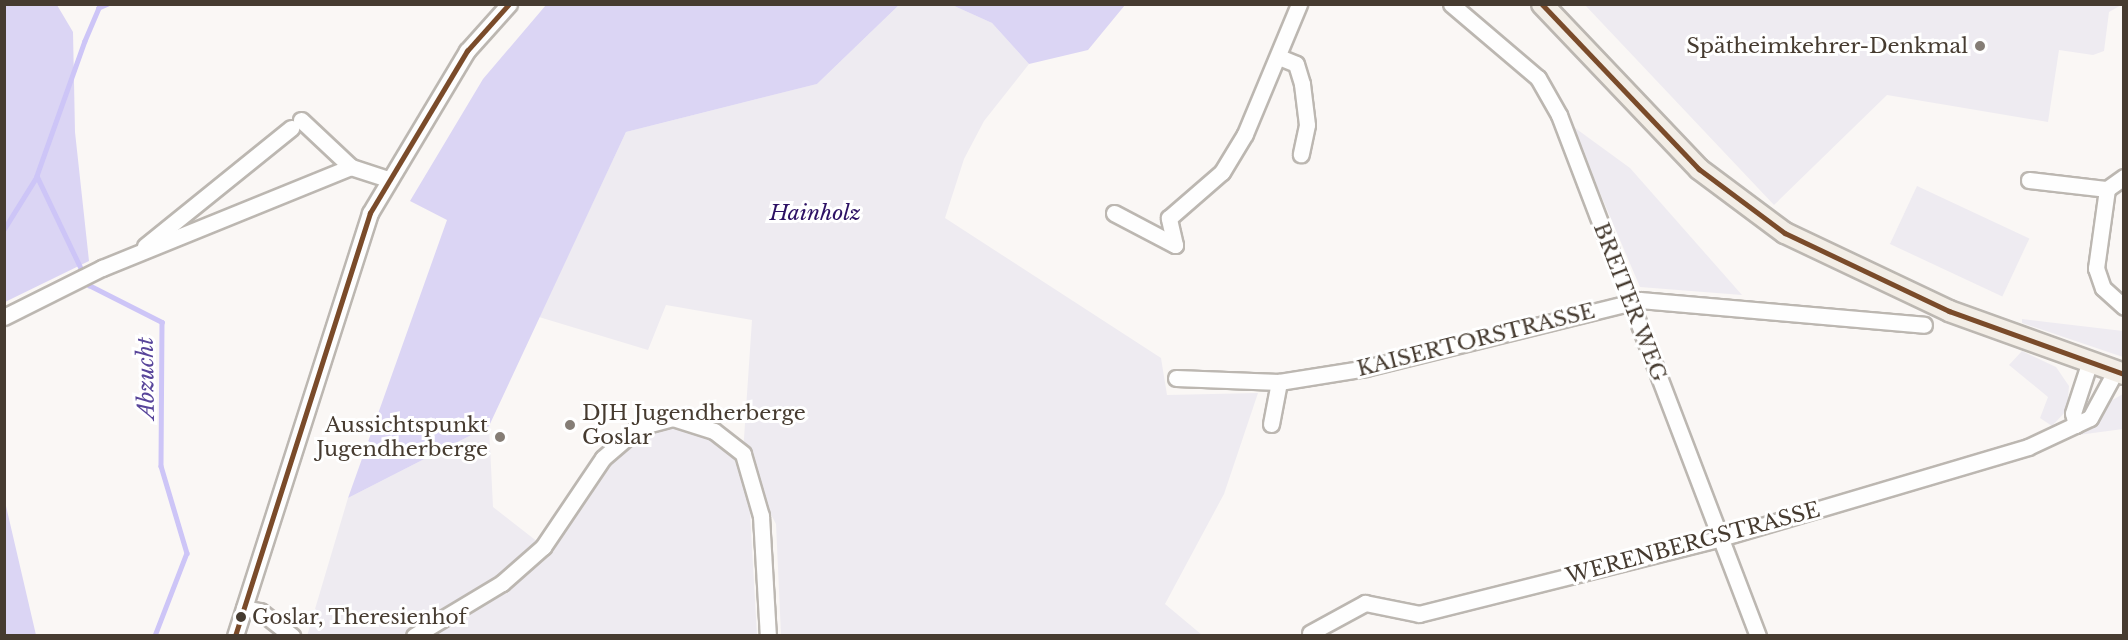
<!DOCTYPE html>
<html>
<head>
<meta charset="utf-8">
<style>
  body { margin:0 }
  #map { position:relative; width:2128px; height:640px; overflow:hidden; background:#faf7f5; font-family:"Libre Baskerville",serif }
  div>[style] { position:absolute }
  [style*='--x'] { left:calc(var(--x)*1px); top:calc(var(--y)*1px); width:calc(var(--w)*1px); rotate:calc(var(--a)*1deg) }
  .green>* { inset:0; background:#eeebf1; transform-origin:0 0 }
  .forest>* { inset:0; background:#dbd5f4 }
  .stream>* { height:4.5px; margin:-2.25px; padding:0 2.25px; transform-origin:2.25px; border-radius:2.25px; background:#cdc5f7 }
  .roads { filter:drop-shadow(2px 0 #bcb7b1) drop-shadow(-2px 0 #bcb7b1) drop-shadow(0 2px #bcb7b1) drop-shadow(0 -2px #bcb7b1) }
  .minor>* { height:15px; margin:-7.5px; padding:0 7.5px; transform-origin:7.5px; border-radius:7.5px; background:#fefefe }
  .major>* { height:20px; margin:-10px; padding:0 10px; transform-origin:10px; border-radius:10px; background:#f3eee7 }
  .bus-1>* { height:4.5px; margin:-2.25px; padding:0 2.25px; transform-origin:2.25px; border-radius:2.25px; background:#7a4b2a }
  .dots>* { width:16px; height:16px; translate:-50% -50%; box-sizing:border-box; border:3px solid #fff; border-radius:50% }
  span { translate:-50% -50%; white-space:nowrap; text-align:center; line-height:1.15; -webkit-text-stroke:6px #fff; paint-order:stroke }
  .bus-label { font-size:20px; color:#463b30 }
  .left { translate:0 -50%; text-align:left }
  .poi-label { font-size:21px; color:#463b30 }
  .right { translate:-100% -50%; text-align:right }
  .park-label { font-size:21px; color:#2d1164; font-style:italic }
  .street-label { font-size:21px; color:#463b30 }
  .water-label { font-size:22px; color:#58459a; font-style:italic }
  .frame { position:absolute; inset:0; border:6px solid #463b30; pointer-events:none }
</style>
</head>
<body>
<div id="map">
  <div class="green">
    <i style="clip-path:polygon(2123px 4px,2109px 12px,2104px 51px,2093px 55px,2059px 50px,2048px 122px,1887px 95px,1774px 205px,1585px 5px)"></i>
    <i style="clip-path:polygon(899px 5px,952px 5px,992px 23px,1029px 64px,984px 121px,964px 159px,945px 218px,1161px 358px,1167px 395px,1258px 393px,1224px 494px,1165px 604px,1202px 635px,781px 635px,776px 524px,754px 482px,750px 513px,757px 635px,307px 636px,348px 498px,489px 426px,493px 507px,543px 546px,603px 458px,639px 427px,673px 418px,743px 453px,752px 320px,666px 305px,648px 350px,539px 317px,626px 132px,817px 84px)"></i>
    <i style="clip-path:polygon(1571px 125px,1630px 168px,1742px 295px,1640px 287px)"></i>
    <i style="left:1917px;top:186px;width:124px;height:64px;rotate:25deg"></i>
    <i style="clip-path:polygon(2022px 319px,2123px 331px,2123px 357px,2022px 323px)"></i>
    <i style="clip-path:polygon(2022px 351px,2056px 367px,2069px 386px,2067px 410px,2052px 426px,2040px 418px,2048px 397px,2009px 365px)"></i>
    <i style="clip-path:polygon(2123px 394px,2123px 429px,2078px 435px,2109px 402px)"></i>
  </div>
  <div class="forest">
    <i style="clip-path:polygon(5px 4px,57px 5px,73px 32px,75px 132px,89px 261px,5px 302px)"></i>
    <i style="clip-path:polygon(546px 5px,899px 5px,817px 84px,626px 132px,489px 426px,348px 498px,447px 220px,410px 201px,483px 79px)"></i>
    <i style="clip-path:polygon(952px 5px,1125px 5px,1088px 50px,1029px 64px,992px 23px)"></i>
    <i style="clip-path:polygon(5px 501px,6px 506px,36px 635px,5px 635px)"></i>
  </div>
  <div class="stream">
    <i style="--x:108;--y:4;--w:10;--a:156"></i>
    <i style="--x:99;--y:8;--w:36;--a:113"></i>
    <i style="--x:85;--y:41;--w:143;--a:109.6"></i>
    <i style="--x:37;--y:176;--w:121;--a:64.5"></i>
    <i style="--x:89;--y:285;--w:82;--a:26.9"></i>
    <i style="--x:162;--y:322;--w:144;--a:90.4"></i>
    <i style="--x:161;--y:466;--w:91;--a:73.4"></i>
    <i style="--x:187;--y:553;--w:89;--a:111.1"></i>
    <i style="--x:4;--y:229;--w:62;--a:-58.1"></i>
  </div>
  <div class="roads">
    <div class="minor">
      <i style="--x:1451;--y:4;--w:114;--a:40.4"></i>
      <i style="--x:1538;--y:78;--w:43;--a:60.4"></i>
      <i style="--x:1559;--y:115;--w:558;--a:69.1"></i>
      <i style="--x:1279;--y:57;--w:18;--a:22"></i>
      <i style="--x:1296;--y:64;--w:21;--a:73"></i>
      <i style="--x:1302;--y:84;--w:41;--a:83"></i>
      <i style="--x:1307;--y:125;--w:30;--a:102"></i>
      <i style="--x:301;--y:120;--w:69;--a:43.2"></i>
      <i style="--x:2124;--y:177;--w:21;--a:145"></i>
      <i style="--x:2107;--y:189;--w:80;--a:97.9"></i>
      <i style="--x:2096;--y:268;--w:21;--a:71"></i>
      <i style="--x:2103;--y:288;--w:28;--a:42"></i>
      <i style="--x:2029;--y:180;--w:79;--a:6.6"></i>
      <i style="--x:1114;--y:213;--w:69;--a:27.7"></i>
      <i style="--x:1175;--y:245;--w:28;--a:-103"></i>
      <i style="--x:1169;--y:218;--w:70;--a:-41"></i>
      <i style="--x:1222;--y:172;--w:44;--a:-58.8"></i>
      <i style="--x:1245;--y:134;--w:141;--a:-67.4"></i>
      <i style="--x:145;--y:246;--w:188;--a:-38.9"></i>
      <i style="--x:4;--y:317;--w:110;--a:-26.6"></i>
      <i style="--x:102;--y:268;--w:269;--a:-22.1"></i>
      <i style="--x:351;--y:167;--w:40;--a:18"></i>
      <i style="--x:1176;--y:378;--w:103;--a:2.2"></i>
      <i style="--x:1279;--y:382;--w:88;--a:-9.1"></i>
      <i style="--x:1366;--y:368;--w:282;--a:-13.9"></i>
      <i style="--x:1640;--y:300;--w:285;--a:5"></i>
      <i style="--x:1271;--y:424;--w:43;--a:-79.2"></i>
      <i style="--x:2076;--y:425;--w:12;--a:-104"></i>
      <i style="--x:2073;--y:413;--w:52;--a:-71.9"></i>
      <i style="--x:244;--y:608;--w:16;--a:11"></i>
      <i style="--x:260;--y:611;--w:41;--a:38"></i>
      <i style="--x:1310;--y:633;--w:63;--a:-28.6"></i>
      <i style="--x:1365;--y:603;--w:55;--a:11.5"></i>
      <i style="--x:1419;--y:614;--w:311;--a:-14.1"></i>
      <i style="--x:1721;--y:538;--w:320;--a:-16.5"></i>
      <i style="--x:2028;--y:447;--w:68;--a:-25.1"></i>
      <i style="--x:2090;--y:418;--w:52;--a:-61.5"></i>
      <i style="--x:235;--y:636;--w:444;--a:-72.3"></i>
      <i style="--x:370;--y:213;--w:189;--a:-59.1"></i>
      <i style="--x:467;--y:51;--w:63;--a:-48.2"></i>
      <i style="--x:414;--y:636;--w:103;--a:-31.1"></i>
      <i style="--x:502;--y:583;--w:55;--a:-41.3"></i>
      <i style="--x:543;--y:547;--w:107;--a:-56"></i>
      <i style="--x:603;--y:458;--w:48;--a:-40.7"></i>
      <i style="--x:639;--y:427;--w:35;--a:-15"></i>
      <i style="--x:673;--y:418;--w:43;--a:17.6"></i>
      <i style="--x:714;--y:431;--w:37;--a:38"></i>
      <i style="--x:743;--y:454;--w:65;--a:73.8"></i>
      <i style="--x:761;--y:516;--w:120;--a:86.7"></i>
    </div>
    <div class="major">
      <i style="--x:1542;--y:4;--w:228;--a:46.4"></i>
      <i style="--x:1699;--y:169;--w:107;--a:36.7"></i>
      <i style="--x:1785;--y:233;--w:182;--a:25.4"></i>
      <i style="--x:1949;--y:311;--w:186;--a:19.8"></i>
    </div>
  </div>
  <div class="bus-1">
    <i style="--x:1542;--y:4;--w:228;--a:46.4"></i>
    <i style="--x:1699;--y:169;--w:107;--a:36.7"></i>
    <i style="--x:1785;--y:233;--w:182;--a:25.4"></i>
    <i style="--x:1949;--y:311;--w:186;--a:19.8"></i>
    <i style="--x:235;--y:636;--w:444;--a:-72.3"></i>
    <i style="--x:370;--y:213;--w:189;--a:-59.1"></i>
    <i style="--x:467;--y:51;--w:63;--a:-48.2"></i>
  </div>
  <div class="dots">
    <i style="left:1980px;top:46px;background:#857d75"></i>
    <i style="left:570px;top:425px;background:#857d75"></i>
    <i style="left:500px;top:437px;background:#857d75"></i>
    <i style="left:241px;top:617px;background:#463b30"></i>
  </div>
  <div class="bus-label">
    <span class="left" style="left:252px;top:617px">Goslar, Theresienhof</span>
  </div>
  <div class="poi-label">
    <span class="right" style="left:1968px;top:46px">Spätheimkehrer-Denkmal</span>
    <span class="left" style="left:582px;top:425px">DJH Jugendherberge<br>Goslar</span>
    <span class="right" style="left:488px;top:437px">Aussichtspunkt<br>Jugendherberge</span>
  </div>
  <div class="park-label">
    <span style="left:815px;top:213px">Hainholz</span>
  </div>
  <div class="street-label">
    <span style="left:1630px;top:302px;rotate:69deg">BREITER WEG</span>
    <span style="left:1476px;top:340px;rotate:-14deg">KAISERTORSTRASSE</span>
    <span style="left:1693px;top:543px;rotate:-15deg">WERENBERGSTRASSE</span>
  </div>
  <div class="water-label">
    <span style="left:146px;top:378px;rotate:-91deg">Abzucht</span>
  </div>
  <div class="frame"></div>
</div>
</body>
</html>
